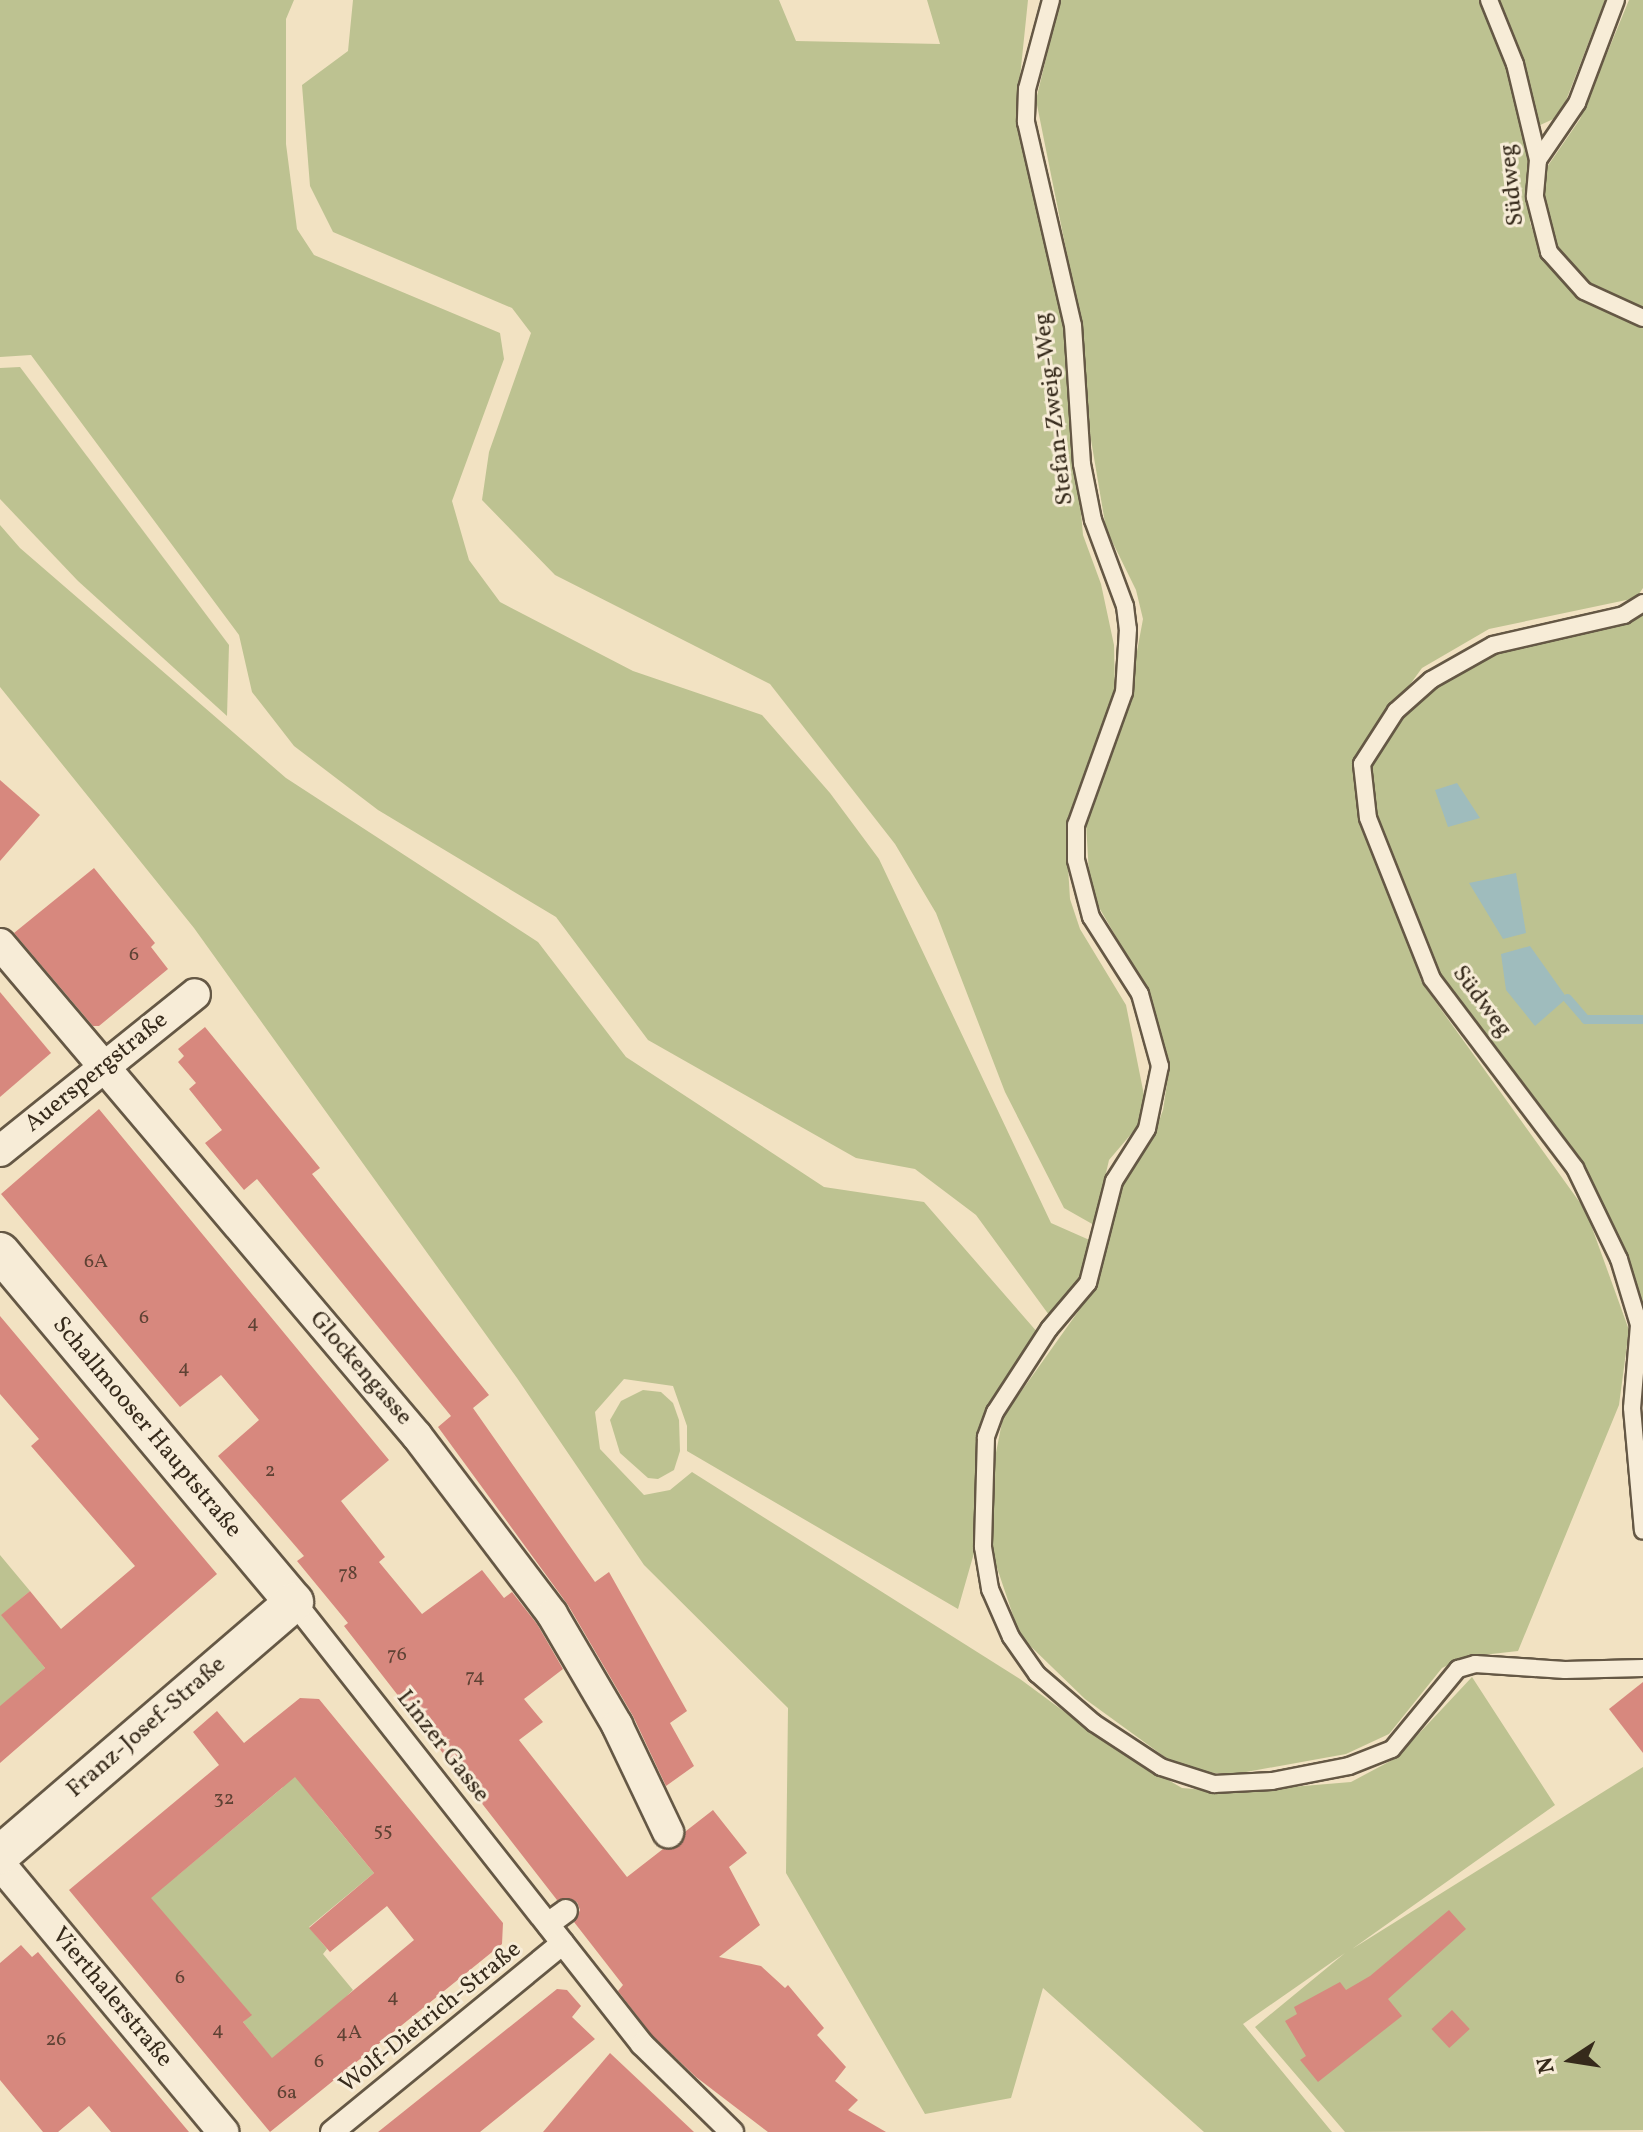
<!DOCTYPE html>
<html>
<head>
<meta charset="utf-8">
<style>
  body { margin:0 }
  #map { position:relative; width:1643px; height:2132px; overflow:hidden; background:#f2e2c2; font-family:Vollkorn,serif }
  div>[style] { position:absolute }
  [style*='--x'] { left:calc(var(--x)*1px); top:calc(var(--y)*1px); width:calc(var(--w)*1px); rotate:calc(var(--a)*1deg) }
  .green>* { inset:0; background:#bdc291 }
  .water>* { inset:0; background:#9fbcbd }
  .stream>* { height:9px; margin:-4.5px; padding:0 4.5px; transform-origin:4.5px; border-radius:4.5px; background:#9fbcbd }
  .building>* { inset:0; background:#d7887e; transform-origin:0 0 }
  .roads { filter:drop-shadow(2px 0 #655845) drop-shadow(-2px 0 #655845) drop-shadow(0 2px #655845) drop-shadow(0 -2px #655845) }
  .service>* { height:16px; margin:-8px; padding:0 8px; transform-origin:8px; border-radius:8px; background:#f7ecd7 }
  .pedestrian>* { height:22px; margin:-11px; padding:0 11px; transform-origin:11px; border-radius:11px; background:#f7ecd7 }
  .minor>* { height:30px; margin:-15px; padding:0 15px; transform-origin:15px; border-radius:15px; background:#f7ecd7 }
  .tertiary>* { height:38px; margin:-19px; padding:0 19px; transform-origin:19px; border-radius:19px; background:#f7ecd7 }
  span { translate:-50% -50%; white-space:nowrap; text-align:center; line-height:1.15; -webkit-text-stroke:6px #f7ecd7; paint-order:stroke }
  .number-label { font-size:20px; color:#5e4234 }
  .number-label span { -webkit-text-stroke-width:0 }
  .street-label { font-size:24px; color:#362a1b }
  .north { position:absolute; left:1531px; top:2020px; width:80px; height:80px; -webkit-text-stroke:6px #f7ecd7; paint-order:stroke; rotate:258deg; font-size:22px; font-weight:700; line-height:32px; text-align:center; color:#362a1b }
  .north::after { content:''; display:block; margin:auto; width:28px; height:36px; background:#362a1b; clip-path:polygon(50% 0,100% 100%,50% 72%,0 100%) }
</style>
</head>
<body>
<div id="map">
  <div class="green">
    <i style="clip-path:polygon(0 0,294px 0,286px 19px,286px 144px,297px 229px,314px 255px,500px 333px,504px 359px,452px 501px,469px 560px,500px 602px,633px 671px,762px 715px,830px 793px,879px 859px,1051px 1223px,1094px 1242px,1082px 1278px,1049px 1315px,976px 1215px,915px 1169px,856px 1158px,648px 1040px,556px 917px,378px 810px,294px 746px,252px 692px,239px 635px,31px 355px,0 357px)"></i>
    <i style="clip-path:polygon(353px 0,779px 0,796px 41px,940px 44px,927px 0,1028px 0,1017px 106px,1065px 328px,1083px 535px,1101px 584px,1114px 645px,1115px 694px,1077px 795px,1067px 850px,1070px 899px,1080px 929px,1126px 1005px,1145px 1100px,1138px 1126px,1109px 1160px,1094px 1225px,1064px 1208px,1005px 1092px,936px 913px,895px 844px,770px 684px,555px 575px,482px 500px,489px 452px,531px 333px,512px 308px,333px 232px,310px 186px,302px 85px,348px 51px)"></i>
    <i style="clip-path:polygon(1060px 0,1482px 0,1510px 75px,1530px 164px,1530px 223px,1544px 261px,1571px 288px,1643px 327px,1643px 588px,1636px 598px,1489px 629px,1422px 668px,1355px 760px,1356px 799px,1422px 983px,1586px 1211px,1629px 1330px,1619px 1405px,1518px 1651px,1465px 1657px,1442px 1668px,1389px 1734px,1346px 1754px,1235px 1774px,1197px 1772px,1169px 1760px,1085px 1699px,1020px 1636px,993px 1556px,992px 1473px,1003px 1417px,1092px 1292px,1123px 1183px,1152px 1140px,1163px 1110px,1169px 1070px,1143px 983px,1090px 892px,1086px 823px,1132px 678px,1143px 619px,1136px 590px,1106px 529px,1087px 416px,1080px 319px,1036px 100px)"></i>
    <i style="clip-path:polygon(1496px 0,1605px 0,1560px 116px,1538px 126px)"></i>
    <i style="clip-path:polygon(1629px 0,1643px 0,1643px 310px,1574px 274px,1558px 255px,1540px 195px,1545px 170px,1580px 119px)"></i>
    <i style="clip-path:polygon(20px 367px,229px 645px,227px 716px,78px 581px,0 499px,0 368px)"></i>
    <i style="clip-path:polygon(0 525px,20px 548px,286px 778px,538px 942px,626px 1057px,824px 1187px,924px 1202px,1038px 1333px,985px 1418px,975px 1477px,976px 1546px,958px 1609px,687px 1451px,687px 1426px,673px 1386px,624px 1379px,595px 1412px,600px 1449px,644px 1495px,670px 1490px,692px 1472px,1020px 1679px,1115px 1749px,1182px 1788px,1230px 1792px,1351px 1782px,1396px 1758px,1472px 1677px,1555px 1805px,1352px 1949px,1643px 1767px,1643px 2130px,1345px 2132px,1255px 2027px,1345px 1953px,1243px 2024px,1332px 2132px,1204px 2132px,1043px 1988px,1011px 2098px,925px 2114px,786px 1873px,788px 1708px,644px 1565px,517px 1378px,194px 928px,0 687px)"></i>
    <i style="clip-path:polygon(1643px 612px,1643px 1323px,1629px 1264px,1576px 1157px,1439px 977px,1375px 815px,1368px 773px,1397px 722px,1434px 685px,1494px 651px)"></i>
    <i style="clip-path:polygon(643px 1390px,661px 1392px,673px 1403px,679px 1420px,680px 1451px,674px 1470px,658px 1479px,648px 1478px,620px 1453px,610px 1420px,621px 1401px)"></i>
    <i style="clip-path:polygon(0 1555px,30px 1591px,2px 1615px,45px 1668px,0 1707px)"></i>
    <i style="clip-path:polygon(295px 1766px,322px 1810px,374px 1873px,309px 1927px,327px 1949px,323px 1954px,353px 1990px,276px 2064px,243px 2022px,251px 2014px,138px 1896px,178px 1875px,282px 1788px)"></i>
  </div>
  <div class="water">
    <i style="clip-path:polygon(1457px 783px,1480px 818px,1448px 827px,1435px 790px)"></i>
    <i style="clip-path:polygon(1516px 873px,1526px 933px,1503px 939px,1469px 883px)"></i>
    <i style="clip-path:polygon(1530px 946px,1567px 998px,1535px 1026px,1506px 990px,1501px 954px)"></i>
  </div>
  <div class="stream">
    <i style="--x:1567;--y:998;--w:28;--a:49"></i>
    <i style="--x:1585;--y:1019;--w:58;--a:0"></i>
  </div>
  <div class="building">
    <i style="clip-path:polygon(0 780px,40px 815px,0 861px)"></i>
    <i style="clip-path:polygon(94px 868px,155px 943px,151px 947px,168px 969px,99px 1026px,93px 1026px,14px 933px)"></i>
    <i style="clip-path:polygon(0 992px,51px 1053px,0 1097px)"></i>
    <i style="clip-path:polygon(205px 1027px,320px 1168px,312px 1174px,489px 1395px,473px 1408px,595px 1582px,609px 1572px,687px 1711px,670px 1723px,694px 1766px,666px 1786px,633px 1716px,568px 1605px,438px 1427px,451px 1416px,257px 1179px,244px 1190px,205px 1143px,222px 1130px,189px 1089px,196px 1083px,178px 1062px,184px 1056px,178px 1049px)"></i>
    <i style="clip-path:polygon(99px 1109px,389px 1460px,341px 1501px,385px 1557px,379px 1562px,422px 1614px,482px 1570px,504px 1598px,512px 1592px,537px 1624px,563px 1669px,524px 1699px,543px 1722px,519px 1740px,627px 1877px,663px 1849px,676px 1848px,686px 1831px,713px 1810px,747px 1853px,729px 1867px,760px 1925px,719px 1957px,761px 1966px,785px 1988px,788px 1985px,824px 2028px,817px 2035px,846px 2067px,835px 2081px,858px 2100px,848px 2110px,886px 2132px,768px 2132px,696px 2077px,652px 2035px,618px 1991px,623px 1985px,574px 1922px,580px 1910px,577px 1902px,557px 1900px,344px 1626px,348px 1623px,297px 1561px,304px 1556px,218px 1456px,259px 1420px,221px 1375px,180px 1407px,1px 1194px)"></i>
    <i style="clip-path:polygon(0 1316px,217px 1574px,0 1763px,0 1706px,45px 1668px,1px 1615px,30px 1591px,61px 1629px,135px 1566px,31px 1446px,39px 1439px,0 1394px)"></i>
    <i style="clip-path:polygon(1643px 1682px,1643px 1753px,1609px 1709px)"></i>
    <i style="clip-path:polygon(evenodd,300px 1698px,319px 1699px,503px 1923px,502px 1944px,270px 2132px,69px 1890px,219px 1765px,193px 1732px,217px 1711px,244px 1743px,300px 1698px,295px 1777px,374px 1873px,309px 1928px,330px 1952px,387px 1906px,414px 1940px,272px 2058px,243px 2022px,252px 2015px,151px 1898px,295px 1777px)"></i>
    <i style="clip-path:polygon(1449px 1910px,1466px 1929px,1388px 1999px,1402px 2016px,1318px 2082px,1300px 2060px,1306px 2056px,1285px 2021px,1297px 2014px,1294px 2007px,1340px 1982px,1346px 1990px,1370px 1976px)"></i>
    <i style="clip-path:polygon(21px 1945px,32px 1957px,38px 1952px,189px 2132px,111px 2132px,89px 2106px,58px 2132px,43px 2132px,0 2080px,0 1963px)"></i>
    <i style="clip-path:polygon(557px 1989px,567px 1990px,581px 2006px,572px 2017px,595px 2039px,480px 2132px,378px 2132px)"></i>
    <i style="left:1452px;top:2010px;width:26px;height:28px;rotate:47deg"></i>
    <i style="clip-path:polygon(610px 2053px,694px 2132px,543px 2132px)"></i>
  </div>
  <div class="roads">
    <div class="service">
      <i style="--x:1051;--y:0;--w:92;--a:105.1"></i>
      <i style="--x:1027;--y:89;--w:33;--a:92"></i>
      <i style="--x:1026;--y:122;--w:208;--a:77"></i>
      <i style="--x:1073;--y:325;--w:139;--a:86.3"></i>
      <i style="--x:1082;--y:464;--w:57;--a:78.9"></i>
      <i style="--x:1093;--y:520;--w:92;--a:69.6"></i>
      <i style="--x:1125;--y:606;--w:23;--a:83"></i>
      <i style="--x:1128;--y:629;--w:63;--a:93.6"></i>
      <i style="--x:1124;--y:692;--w:141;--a:109.8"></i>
      <i style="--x:1076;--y:825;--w:35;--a:90"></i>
      <i style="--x:1076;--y:860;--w:59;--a:75.3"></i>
      <i style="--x:1091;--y:917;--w:91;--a:57.5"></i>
      <i style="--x:1140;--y:994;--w:75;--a:74.5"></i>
      <i style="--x:1160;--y:1066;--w:64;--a:101.7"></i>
      <i style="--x:1147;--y:1129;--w:62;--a:122.4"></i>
      <i style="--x:1114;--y:1181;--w:105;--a:104.3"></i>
      <i style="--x:1088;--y:1283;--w:60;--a:130.3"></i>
      <i style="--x:1049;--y:1329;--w:99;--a:123"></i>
      <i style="--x:995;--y:1412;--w:27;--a:110"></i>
      <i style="--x:986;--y:1437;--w:110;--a:91.6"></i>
      <i style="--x:983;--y:1547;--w:43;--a:80.5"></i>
      <i style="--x:990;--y:1589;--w:52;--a:66.4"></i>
      <i style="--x:1011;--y:1637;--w:45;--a:54.9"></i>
      <i style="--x:1037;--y:1674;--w:75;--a:40.7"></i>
      <i style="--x:1094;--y:1723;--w:80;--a:33.3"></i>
      <i style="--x:1161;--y:1767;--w:56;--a:17.8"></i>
      <i style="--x:1214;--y:1784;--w:58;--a:-3"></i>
      <i style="--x:1272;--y:1781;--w:78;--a:-11"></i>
      <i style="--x:1349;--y:1766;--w:46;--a:-21.6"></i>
      <i style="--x:1392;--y:1749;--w:104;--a:-50.5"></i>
      <i style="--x:1458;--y:1669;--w:18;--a:-16"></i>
      <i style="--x:1475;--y:1664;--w:90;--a:3.8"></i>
      <i style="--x:1565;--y:1670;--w:78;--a:-1.5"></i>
      <i style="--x:1489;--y:0;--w:69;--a:67.9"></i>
      <i style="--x:1515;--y:64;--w:99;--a:76.5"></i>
      <i style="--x:1538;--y:160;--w:37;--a:95"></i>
      <i style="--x:1535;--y:197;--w:57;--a:75.7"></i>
      <i style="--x:1549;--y:252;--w:52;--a:48.1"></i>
      <i style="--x:1584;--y:291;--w:65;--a:24.6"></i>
      <i style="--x:1538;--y:160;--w:69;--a:-55.6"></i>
      <i style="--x:1577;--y:103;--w:110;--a:-69.3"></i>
      <i style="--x:1643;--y:603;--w:22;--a:148"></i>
      <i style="--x:1624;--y:615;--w:134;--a:167.1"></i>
      <i style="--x:1493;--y:645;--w:71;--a:150.6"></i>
      <i style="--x:1431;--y:680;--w:47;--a:138.5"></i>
      <i style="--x:1396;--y:711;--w:63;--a:122.7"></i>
      <i style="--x:1362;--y:764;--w:54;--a:83.7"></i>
      <i style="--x:1368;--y:818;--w:173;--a:68.3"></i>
      <i style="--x:1432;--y:979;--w:237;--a:52.9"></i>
      <i style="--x:1575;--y:1168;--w:101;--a:64.2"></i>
      <i style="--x:1619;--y:1259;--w:69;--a:73.1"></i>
      <i style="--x:1639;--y:1325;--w:83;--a:94.8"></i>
      <i style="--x:1632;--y:1408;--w:123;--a:84.9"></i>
    </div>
    <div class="pedestrian">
      <i style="--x:294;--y:1602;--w:563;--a:51.79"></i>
      <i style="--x:642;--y:2044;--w:126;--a:44.4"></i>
      <i style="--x:548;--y:1924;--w:22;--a:-36"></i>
      <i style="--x:332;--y:2132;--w:298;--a:-39.3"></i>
    </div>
    <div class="minor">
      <i style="--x:0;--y:944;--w:645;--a:49.72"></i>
      <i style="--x:417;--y:1436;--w:223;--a:52.8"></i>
      <i style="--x:552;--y:1614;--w:129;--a:59.6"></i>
      <i style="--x:617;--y:1725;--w:119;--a:64.5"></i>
      <i style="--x:0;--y:1151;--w:250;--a:-38.8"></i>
      <i style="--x:0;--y:1864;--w:349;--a:50.2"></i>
    </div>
    <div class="tertiary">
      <i style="--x:0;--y:1252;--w:457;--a:50"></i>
      <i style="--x:294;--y:1602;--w:388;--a:139.3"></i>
    </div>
  </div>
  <div class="number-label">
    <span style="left:134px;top:955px">6</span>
    <span style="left:96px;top:1262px">6A</span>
    <span style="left:144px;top:1318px">6</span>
    <span style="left:253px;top:1323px">4</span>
    <span style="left:184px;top:1368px">4</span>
    <span style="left:270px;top:1471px">2</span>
    <span style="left:348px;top:1574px">78</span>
    <span style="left:397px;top:1655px">76</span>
    <span style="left:475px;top:1677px">74</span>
    <span style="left:224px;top:1799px">32</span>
    <span style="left:383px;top:1831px">55</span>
    <span style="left:180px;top:1978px">6</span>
    <span style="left:393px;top:1997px">4</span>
    <span style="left:218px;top:2030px">4</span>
    <span style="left:349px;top:2033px">4A</span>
    <span style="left:56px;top:2040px">26</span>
    <span style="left:319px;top:2062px">6</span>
    <span style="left:287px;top:2093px">6a</span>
  </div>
  <div class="street-label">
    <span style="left:1513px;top:185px;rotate:-96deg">Südweg</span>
    <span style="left:1055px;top:409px;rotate:-97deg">Stefan-Zweig-Weg</span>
    <span style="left:1481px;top:1002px;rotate:53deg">Südweg</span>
    <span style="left:97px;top:1073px;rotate:-39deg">Auerspergstraße</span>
    <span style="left:360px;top:1369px;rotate:49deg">Glockengasse</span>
    <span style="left:146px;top:1428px;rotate:50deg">Schallmooser Hauptstraße</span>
    <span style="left:147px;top:1728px;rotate:-41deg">Franz-Josef-Straße</span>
    <span style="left:442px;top:1747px;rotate:52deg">Linzer Gasse</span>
    <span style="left:111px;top:1998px;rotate:50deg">Vierthalerstraße</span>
    <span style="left:431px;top:2018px;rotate:-39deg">Wolf-Dietrich-Straße</span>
  </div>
  <div class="north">N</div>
</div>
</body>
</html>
